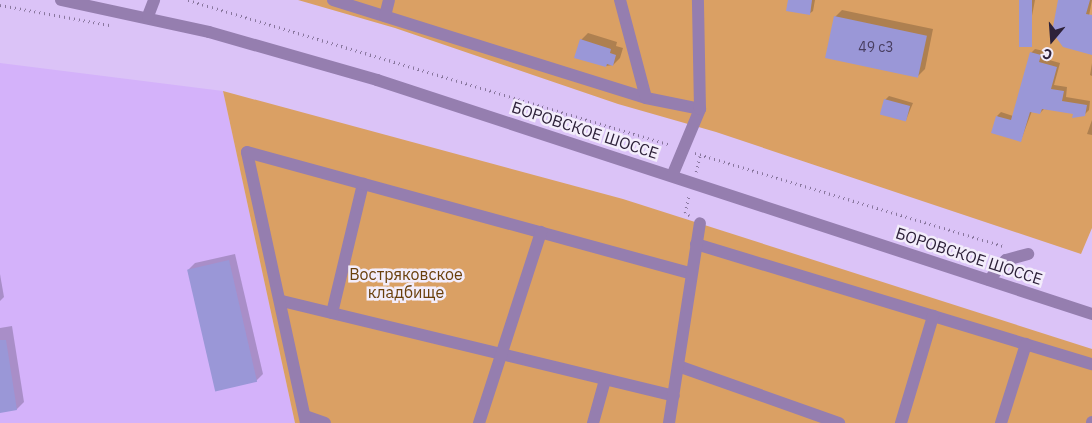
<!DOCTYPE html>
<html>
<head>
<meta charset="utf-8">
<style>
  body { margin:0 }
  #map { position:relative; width:1092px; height:423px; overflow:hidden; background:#dbc3f7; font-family:"IBM Plex Sans",sans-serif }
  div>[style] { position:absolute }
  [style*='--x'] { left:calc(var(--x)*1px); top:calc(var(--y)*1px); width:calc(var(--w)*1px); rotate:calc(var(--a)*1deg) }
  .built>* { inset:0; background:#d4b2fa }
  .green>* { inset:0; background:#daa064 }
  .shadow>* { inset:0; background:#0003 }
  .building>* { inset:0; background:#9a97d7; transform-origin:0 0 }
  .path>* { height:2.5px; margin-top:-1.25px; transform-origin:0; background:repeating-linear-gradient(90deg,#89779e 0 1px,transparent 0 5px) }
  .minor>* { height:12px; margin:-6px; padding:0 6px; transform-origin:6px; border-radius:6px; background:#957eaf }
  span { translate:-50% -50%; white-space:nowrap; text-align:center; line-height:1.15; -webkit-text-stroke:5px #f3edfb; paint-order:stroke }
  .number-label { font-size:14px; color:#483e60 }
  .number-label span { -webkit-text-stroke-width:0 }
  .street-label { font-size:16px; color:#2d2139 }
  .park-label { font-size:16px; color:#693f0b }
  .north { position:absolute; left:1027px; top:15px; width:50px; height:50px; -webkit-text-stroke:4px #f3edfb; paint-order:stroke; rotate:198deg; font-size:14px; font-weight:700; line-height:20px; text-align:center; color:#2d2139 }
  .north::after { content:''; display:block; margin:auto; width:18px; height:22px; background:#2d2139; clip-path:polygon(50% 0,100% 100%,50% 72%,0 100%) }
</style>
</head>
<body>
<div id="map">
  <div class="built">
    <i style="clip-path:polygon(0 63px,223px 91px,295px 423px,0 423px)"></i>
  </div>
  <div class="green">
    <i style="clip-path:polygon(298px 0,1092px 0,1092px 228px,1081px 254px,716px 132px,618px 104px,395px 28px)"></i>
    <i style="clip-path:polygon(223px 91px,623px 199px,1092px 349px,1092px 423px,295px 423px)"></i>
  </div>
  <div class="shadow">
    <i style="clip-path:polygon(789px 0,815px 0,813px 11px,809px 14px)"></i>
    <i style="clip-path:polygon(1020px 0,1035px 0,1027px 42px,1021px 47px)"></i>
    <i style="clip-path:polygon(1061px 0,1092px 0,1088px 21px,1092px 22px,1092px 54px)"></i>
    <i style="clip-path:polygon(842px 10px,933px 29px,925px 69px,918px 76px,835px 17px)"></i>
    <i style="clip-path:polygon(588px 33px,617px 42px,616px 46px,623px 48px,620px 58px,613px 65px,605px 66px,581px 40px)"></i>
    <i style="clip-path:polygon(1035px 49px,1044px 51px,1042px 58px,1060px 63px,1054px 85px,1067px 87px,1066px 97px,1090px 101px,1089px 110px,1085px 114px,1044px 109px,1040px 113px,1032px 111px,1021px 140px,997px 116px,1001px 112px,1013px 116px,1031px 53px)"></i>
    <i style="clip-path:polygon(1092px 63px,1092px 76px,1090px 75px)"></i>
    <i style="clip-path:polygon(889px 96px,913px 103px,906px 120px,885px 100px)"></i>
    <i style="clip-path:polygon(1092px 120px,1092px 135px,1087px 134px)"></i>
    <i style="clip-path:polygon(235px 254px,263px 374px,256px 381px,188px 270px,195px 263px)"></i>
    <i style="clip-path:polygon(0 274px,4px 297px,0 301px)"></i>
    <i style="clip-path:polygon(12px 326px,24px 402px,17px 409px,0 412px,0 328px)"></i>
  </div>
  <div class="building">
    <i style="clip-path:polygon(788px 0,812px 0,810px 15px,786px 11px)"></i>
    <i style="left:1019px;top:0;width:13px;height:47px"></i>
    <i style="clip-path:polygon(1058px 0,1090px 0,1086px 14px,1092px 15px,1092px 55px,1063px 47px,1052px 32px)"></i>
    <i style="left:834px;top:16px;width:95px;height:43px;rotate:12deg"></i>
    <i style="clip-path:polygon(580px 39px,611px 49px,610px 53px,616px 55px,613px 66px,607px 64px,606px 67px,574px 58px)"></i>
    <i style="clip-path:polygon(1030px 52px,1041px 55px,1039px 62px,1057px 67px,1051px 89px,1064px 91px,1062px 101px,1087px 105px,1085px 116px,1072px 118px,1073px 114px,1042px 109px,1040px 114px,1030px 112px,1021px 142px,991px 133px,996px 116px,1011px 120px)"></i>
    <i style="left:884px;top:99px;width:27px;height:16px;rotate:15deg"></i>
    <i style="left:229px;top:260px;width:125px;height:43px;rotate:77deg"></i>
    <i style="clip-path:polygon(0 340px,6px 340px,17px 410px,0 413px)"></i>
  </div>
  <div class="path">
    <i style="--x:188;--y:0;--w:504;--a:16.71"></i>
    <i style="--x:0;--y:5;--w:111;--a:10.4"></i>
    <i style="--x:695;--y:153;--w:322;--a:16.8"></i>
    <i style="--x:696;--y:172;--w:18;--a:-77"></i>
    <i style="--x:689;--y:216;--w:5;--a:-143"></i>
    <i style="--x:685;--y:213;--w:19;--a:-78"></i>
  </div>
  <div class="minor">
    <i style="--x:61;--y:0;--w:151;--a:12.2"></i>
    <i style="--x:209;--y:32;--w:175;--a:15.9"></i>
    <i style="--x:377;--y:80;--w:752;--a:18.12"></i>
    <i style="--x:333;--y:0;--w:328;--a:17.4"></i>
    <i style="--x:646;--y:98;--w:55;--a:11.5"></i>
    <i style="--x:620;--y:0;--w:101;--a:75.1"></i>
    <i style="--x:148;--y:16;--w:17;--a:-69"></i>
    <i style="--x:385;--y:16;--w:16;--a:-76"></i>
    <i style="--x:672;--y:176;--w:73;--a:-67.3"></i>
    <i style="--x:700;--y:109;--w:109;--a:-91.1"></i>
    <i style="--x:696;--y:244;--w:414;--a:16.9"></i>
    <i style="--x:989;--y:280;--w:26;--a:-50"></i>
    <i style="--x:1006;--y:260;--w:23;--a:-15"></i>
    <i style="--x:282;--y:301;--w:403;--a:13.6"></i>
    <i style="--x:332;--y:313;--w:133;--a:-76.5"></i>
    <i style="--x:678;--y:366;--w:171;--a:19.5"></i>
    <i style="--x:305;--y:416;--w:21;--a:19"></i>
    <i style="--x:306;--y:423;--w:277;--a:-102.3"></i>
    <i style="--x:247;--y:152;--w:459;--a:15.3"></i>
    <i style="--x:479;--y:423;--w:201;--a:-72"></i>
    <i style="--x:593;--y:423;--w:45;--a:-74.4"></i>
    <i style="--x:669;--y:423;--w:202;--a:-81.2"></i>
    <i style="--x:901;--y:423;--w:112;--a:-73.3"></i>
    <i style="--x:1001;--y:423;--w:83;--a:-72.4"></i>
    <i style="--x:1092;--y:423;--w:1;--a:-90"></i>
  </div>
  <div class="number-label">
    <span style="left:876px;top:47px">49 с3</span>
  </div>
  <div class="street-label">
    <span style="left:585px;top:130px;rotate:18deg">БОРОВСКОЕ ШОССЕ</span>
    <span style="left:969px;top:256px;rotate:18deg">БОРОВСКОЕ ШОССЕ</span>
  </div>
  <div class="park-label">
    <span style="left:406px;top:283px">Востряковское<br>кладбище</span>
  </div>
  <div class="north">С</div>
</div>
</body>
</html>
